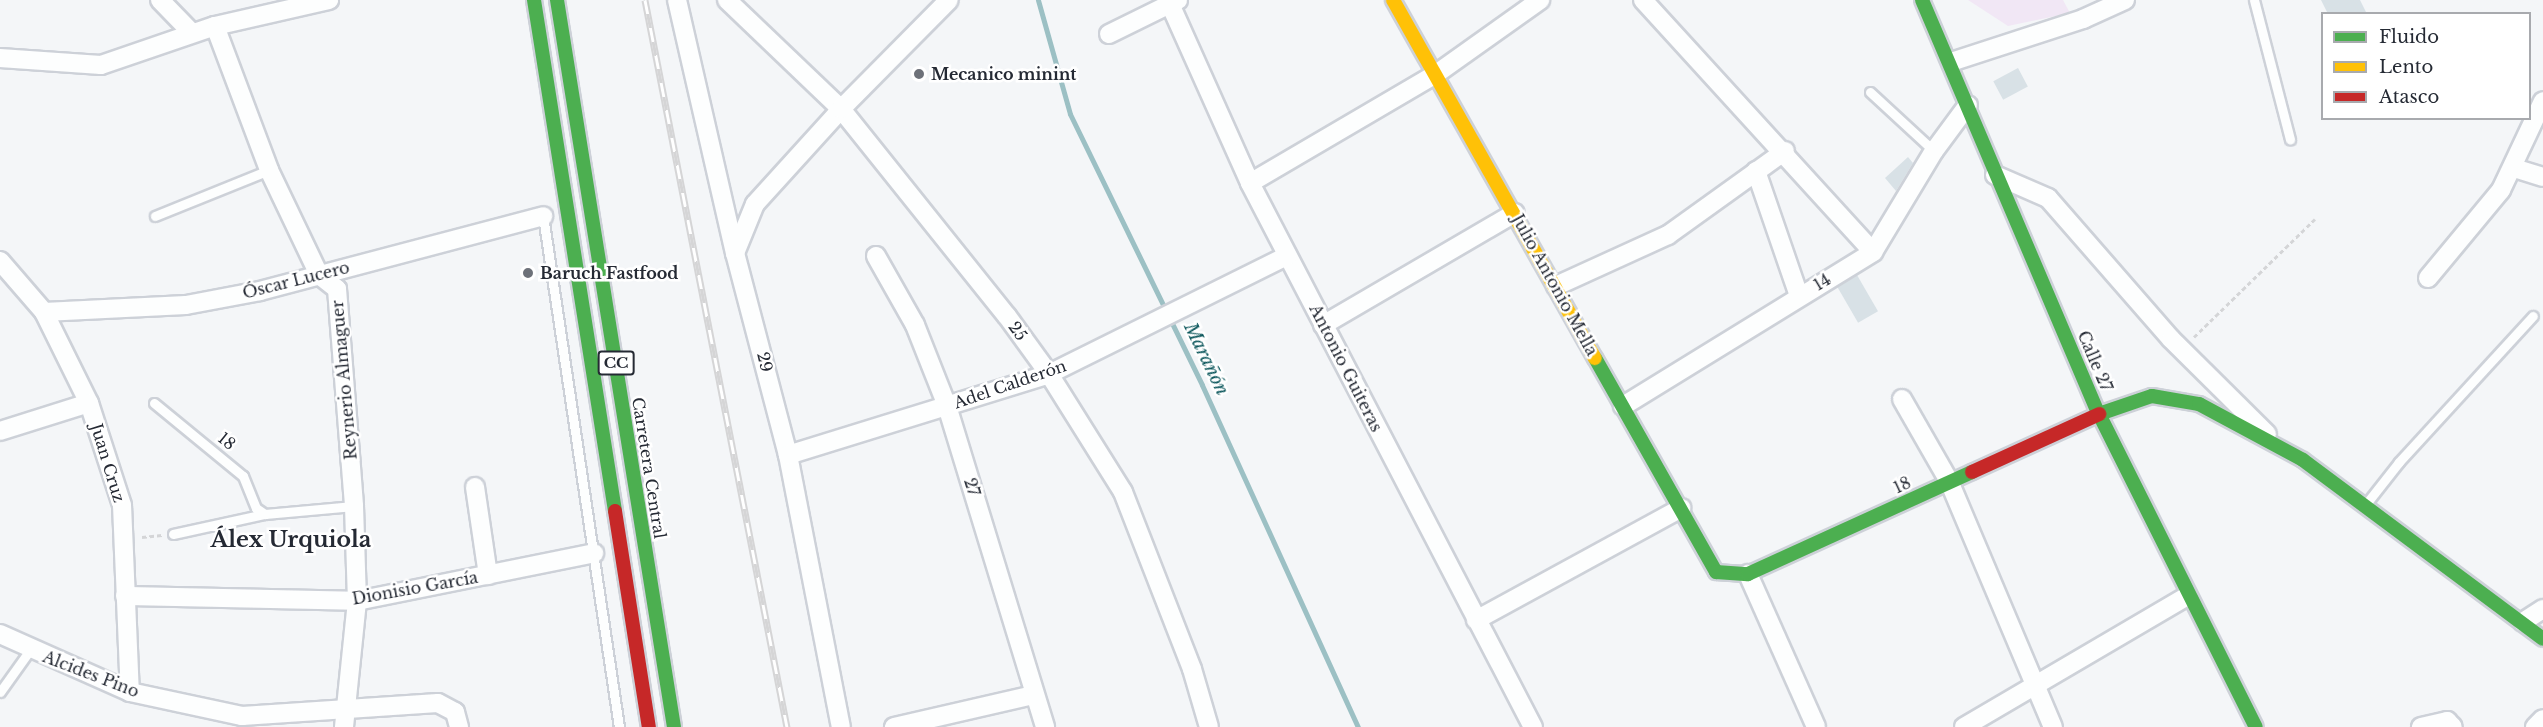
<!DOCTYPE html>
<html>
<head>
<meta charset="utf-8">
<style>
  body { margin:0 }
  #map { position:relative; width:2543px; height:727px; overflow:hidden; background:#f4f6f8; font-family:"Libre Baskerville",serif }
  div>[style] { position:absolute }
  [style*='--x'] { left:calc(var(--x)*1px); top:calc(var(--y)*1px); width:calc(var(--w)*1px); rotate:calc(var(--a)*1deg) }
  .green>* { inset:0; background:#f1e7f5 }
  .stream>* { height:5px; margin:-2.5px; padding:0 2.5px; transform-origin:2.5px; border-radius:2.5px; background:#9cc0c4 }
  .building>* { inset:0; background:#d8e1e6; transform-origin:0 0 }
  .path>* { height:3px; margin-top:-1.5px; transform-origin:0; background:repeating-linear-gradient(90deg,#d4d5d7 0 4.5px,transparent 0 7.5px) }
  .roads { filter:drop-shadow(2px 0 #cdd1d8) drop-shadow(-2px 0 #cdd1d8) drop-shadow(0 2px #cdd1d8) drop-shadow(0 -2px #cdd1d8) }
  .lane>* { height:9px; margin:-4.5px; padding:0 4.5px; transform-origin:4.5px; border-radius:4.5px; background:#fdfefe }
  .street>* { height:18px; margin:-9px; padding:0 9px; transform-origin:9px; border-radius:9px; background:#fdfefe }
  .fast>* { height:14px; margin:-7px; padding:0 7px; transform-origin:7px; border-radius:7px; background:#4caf50 }
  .slow>* { height:14px; margin:-7px; padding:0 7px; transform-origin:7px; border-radius:7px; background:#ffc107 }
  .jam>* { height:14px; margin:-7px; padding:0 7px; transform-origin:7px; border-radius:7px; background:#c62828 }
  .rail>* { height:7px; margin-top:-3.5px; transform-origin:0; background:repeating-linear-gradient(90deg,#fff 0 14px,#d5d5d6 0 28px); box-sizing:border-box; border-block:2px solid #d5d5d6 }
  .dots>* { width:16px; height:16px; translate:-50% -50%; box-sizing:border-box; border:3px solid #fff; border-radius:50% }
  span { translate:-50% -50%; white-space:nowrap; text-align:center; line-height:1.15; -webkit-text-stroke:5px #fff; paint-order:stroke }
  .shield-label span { padding:2px 4px; background:#fff; border:2px solid; border-radius:4px; -webkit-text-stroke-width:0 }
  .shield-label { font-size:15px; color:#252a34; font-weight:700 }
  .poi-label { font-size:16px; color:#252a34; font-weight:700 }
  .left { translate:0 -50%; text-align:left }
  .street-label { font-size:16px; color:#252a34 }
  .water-label { font-size:18px; color:#0a555a; font-style:italic }
  .district-label { font-size:22px; color:#252a34; font-weight:700 }
  .legend { position:absolute; left:2321px; top:12px; width:210px; height:108px; box-sizing:border-box; background:#fff; border:2px solid #a8aaae; margin:0; padding:8px 10px; list-style:none; font-size:18px; color:#252a34 }
  .legend li { display:flex; align-items:center; gap:12px; height:30px }
  .legend b { width:30px; border:2px solid #a8aaae }
</style>
</head>
<body>
<div id="map">
  <div class="green">
    <i style="clip-path:polygon(1968px 0,2063px 0,2070px 13px,2008px 26px)"></i>
  </div>
  <div class="stream">
    <i style="--x:1038;--y:0;--w:118;--a:74.3"></i>
    <i style="--x:1070;--y:114;--w:301;--a:64"></i>
    <i style="--x:1202;--y:385;--w:376;--a:65.5"></i>
  </div>
  <div class="building">
    <i style="clip-path:polygon(2321px 0,2360px 0,2367px 14px,2328px 14px)"></i>
    <i style="left:2018px;top:68px;width:21px;height:28px;rotate:62deg"></i>
    <i style="clip-path:polygon(1908px 157px,1913px 163px,1896px 191px,1885px 178px)"></i>
    <i style="left:1857px;top:275px;width:42px;height:23px;rotate:60deg"></i>
  </div>
  <div class="path">
    <i style="--x:2194;--y:337;--w:169;--a:-44.3"></i>
    <i style="--x:142;--y:537;--w:20;--a:-6"></i>
  </div>
  <div class="roads">
    <div class="lane">
      <i style="--x:2254;--y:0;--w:144;--a:75.5"></i>
      <i style="--x:1870;--y:92;--w:87;--a:42.7"></i>
      <i style="--x:155;--y:216;--w:123;--a:-22"></i>
      <i style="--x:543;--y:216;--w:517;--a:81.54"></i>
      <i style="--x:154;--y:403;--w:115;--a:39.4"></i>
      <i style="--x:243;--y:476;--w:35;--a:68"></i>
      <i style="--x:256;--y:508;--w:11;--a:34"></i>
      <i style="--x:265;--y:514;--w:89;--a:-5.1"></i>
      <i style="--x:2366;--y:504;--w:53;--a:-51.8"></i>
      <i style="--x:2399;--y:462;--w:198;--a:-47.5"></i>
      <i style="--x:173;--y:534;--w:94;--a:-12.3"></i>
      <i style="--x:0;--y:692;--w:52;--a:-54.5"></i>
    </div>
    <div class="street">
      <i style="--x:160;--y:0;--w:46;--a:45.9"></i>
      <i style="--x:677;--y:0;--w:260;--a:77.1"></i>
      <i style="--x:735;--y:253;--w:209;--a:75.3"></i>
      <i style="--x:788;--y:455;--w:277;--a:79"></i>
      <i style="--x:727;--y:0;--w:158;--a:43.7"></i>
      <i style="--x:841;--y:109;--w:265;--a:51.3"></i>
      <i style="--x:1007;--y:316;--w:72;--a:54.1"></i>
      <i style="--x:1049;--y:374;--w:139;--a:57.9"></i>
      <i style="--x:1123;--y:492;--w:190;--a:68.7"></i>
      <i style="--x:1192;--y:669;--w:60;--a:73.7"></i>
      <i style="--x:1643;--y:0;--w:341;--a:47.6"></i>
      <i style="--x:1170;--y:4;--w:196;--a:65.9"></i>
      <i style="--x:1250;--y:183;--w:613;--a:62.52"></i>
      <i style="--x:215;--y:26;--w:154;--a:69.4"></i>
      <i style="--x:269;--y:170;--w:116;--a:64.5"></i>
      <i style="--x:319;--y:275;--w:23;--a:38"></i>
      <i style="--x:337;--y:289;--w:218;--a:85.5"></i>
      <i style="--x:354;--y:506;--w:95;--a:88.2"></i>
      <i style="--x:357;--y:601;--w:127;--a:95.9"></i>
      <i style="--x:1109;--y:34;--w:77;--a:-26.2"></i>
      <i style="--x:0;--y:58;--w:101;--a:4"></i>
      <i style="--x:101;--y:65;--w:120;--a:-18.9"></i>
      <i style="--x:215;--y:26;--w:117;--a:-12.8"></i>
      <i style="--x:1951;--y:62;--w:139;--a:-18"></i>
      <i style="--x:2083;--y:19;--w:46;--a:-24.3"></i>
      <i style="--x:2514;--y:168;--w:30;--a:17"></i>
      <i style="--x:1756;--y:171;--w:132;--a:71"></i>
      <i style="--x:1995;--y:175;--w:58;--a:23.5"></i>
      <i style="--x:2048;--y:198;--w:187;--a:48.9"></i>
      <i style="--x:2171;--y:339;--w:135;--a:44.7"></i>
      <i style="--x:1250;--y:183;--w:216;--a:-30.4"></i>
      <i style="--x:1436;--y:74;--w:128;--a:-35.4"></i>
      <i style="--x:735;--y:253;--w:53;--a:-67.8"></i>
      <i style="--x:755;--y:204;--w:128;--a:-47.8"></i>
      <i style="--x:841;--y:109;--w:153;--a:-45.3"></i>
      <i style="--x:876;--y:256;--w:79;--a:60.5"></i>
      <i style="--x:915;--y:325;--w:87;--a:68.4"></i>
      <i style="--x:947;--y:406;--w:336;--a:73"></i>
      <i style="--x:0;--y:261;--w:67;--a:49.2"></i>
      <i style="--x:44;--y:312;--w:102;--a:63.7"></i>
      <i style="--x:89;--y:403;--w:107;--a:72.1"></i>
      <i style="--x:122;--y:505;--w:187;--a:87.6"></i>
      <i style="--x:2428;--y:278;--w:114;--a:-50.3"></i>
      <i style="--x:2501;--y:190;--w:98;--a:-64.7"></i>
      <i style="--x:1556;--y:286;--w:123;--a:-24.5"></i>
      <i style="--x:1668;--y:235;--w:144;--a:-35.7"></i>
      <i style="--x:44;--y:312;--w:142;--a:-2.8"></i>
      <i style="--x:186;--y:305;--w:75;--a:-10.7"></i>
      <i style="--x:260;--y:291;--w:293;--a:-14.8"></i>
      <i style="--x:1323;--y:325;--w:222;--a:-30.3"></i>
      <i style="--x:1902;--y:399;--w:95;--a:60.2"></i>
      <i style="--x:1949;--y:481;--w:267;--a:67.1"></i>
      <i style="--x:1623;--y:406;--w:294;--a:-31.6"></i>
      <i style="--x:1873;--y:252;--w:118;--a:-58.9"></i>
      <i style="--x:1934;--y:151;--w:57;--a:-53.5"></i>
      <i style="--x:0;--y:431;--w:93;--a:-17.5"></i>
      <i style="--x:788;--y:455;--w:273;--a:-17.2"></i>
      <i style="--x:1049;--y:374;--w:266;--a:-26.4"></i>
      <i style="--x:475;--y:487;--w:89;--a:81.6"></i>
      <i style="--x:1748;--y:574;--w:167;--a:66"></i>
      <i style="--x:125;--y:596;--w:232;--a:1.2"></i>
      <i style="--x:357;--y:601;--w:242;--a:-11.4"></i>
      <i style="--x:1476;--y:620;--w:234;--a:-28.6"></i>
      <i style="--x:2523;--y:622;--w:24;--a:-33"></i>
      <i style="--x:0;--y:634;--w:142;--a:24"></i>
      <i style="--x:130;--y:692;--w:115;--a:12.1"></i>
      <i style="--x:242;--y:716;--w:196;--a:-3.8"></i>
      <i style="--x:438;--y:703;--w:19;--a:28"></i>
      <i style="--x:455;--y:712;--w:16;--a:75"></i>
      <i style="--x:894;--y:727;--w:144;--a:-12.9"></i>
      <i style="--x:1964;--y:727;--w:259;--a:-30.4"></i>
      <i style="--x:2421;--y:727;--w:27;--a:-13"></i>
      <i style="--x:2447;--y:721;--w:8;--a:45"></i>
      <i style="--x:2535;--y:727;--w:11;--a:-45"></i>
    </div>
    <div class="fast">
      <i style="--x:534;--y:0;--w:517;--a:80.99"></i>
      <i style="--x:557;--y:0;--w:736;--a:80.86"></i>
      <i style="--x:1922;--y:0;--w:450;--a:66.9"></i>
      <i style="--x:2099;--y:414;--w:350;--a:63.4"></i>
      <i style="--x:1595;--y:358;--w:246;--a:60.5"></i>
      <i style="--x:1716;--y:572;--w:32;--a:4"></i>
      <i style="--x:1748;--y:574;--w:246;--a:-24.5"></i>
      <i style="--x:2099;--y:414;--w:56;--a:-18.8"></i>
      <i style="--x:2152;--y:396;--w:48;--a:9.7"></i>
      <i style="--x:2199;--y:404;--w:118;--a:28.3"></i>
      <i style="--x:2303;--y:460;--w:299;--a:36.7"></i>
    </div>
    <div class="slow">
      <i style="--x:1393;--y:0;--w:411;--a:60.6"></i>
    </div>
    <div class="jam">
      <i style="--x:1972;--y:472;--w:140;--a:-24.5"></i>
      <i style="--x:615;--y:511;--w:219;--a:81.1"></i>
    </div>
  </div>
  <div class="rail">
    <i style="--x:645;--y:0;--w:741;--a:78.95"></i>
  </div>
  <div class="dots">
    <i style="left:919px;top:74px;background:#6d7179"></i>
    <i style="left:528px;top:273px;background:#6d7179"></i>
  </div>
  <div class="shield-label">
    <span style="left:616px;top:363px">CC</span>
  </div>
  <div class="poi-label">
    <span class="left" style="left:931px;top:74px">Mecanico minint</span>
    <span class="left" style="left:540px;top:273px">Baruch Fastfood</span>
  </div>
  <div class="street-label">
    <span style="left:296px;top:280px;rotate:-14deg">Óscar Lucero</span>
    <span style="left:1822px;top:282px;rotate:-31deg">14</span>
    <span style="left:1555px;top:285px;rotate:61deg">Julio Antonio Mella</span>
    <span style="left:1018px;top:331px;rotate:54deg">25</span>
    <span style="left:2095px;top:361px;rotate:67deg">Calle 27</span>
    <span style="left:765px;top:362px;rotate:77deg">29</span>
    <span style="left:1346px;top:368px;rotate:63deg">Antonio Guiteras</span>
    <span style="left:344px;top:380px;rotate:-95deg">Reynerio Almaguer</span>
    <span style="left:1010px;top:384px;rotate:-19deg">Adel Calderón</span>
    <span style="left:227px;top:441px;rotate:39deg">18</span>
    <span style="left:108px;top:463px;rotate:73deg">Juan Cruz</span>
    <span style="left:649px;top:468px;rotate:81deg">Carretera Central</span>
    <span style="left:1902px;top:485px;rotate:-25deg">18</span>
    <span style="left:972px;top:487px;rotate:73deg">27</span>
    <span style="left:415px;top:588px;rotate:-10deg">Dionisio García</span>
    <span style="left:91px;top:674px;rotate:21deg">Alcides Pino</span>
  </div>
  <div class="water-label">
    <span style="left:1206px;top:359px;rotate:64deg">Marañón</span>
  </div>
  <div class="district-label">
    <span style="left:291px;top:540px">Álex Urquiola</span>
  </div>
  <ul class="legend">
  <li><b style="height:8px;background:#4caf50"></b>Fluido</li>
  <li><b style="height:8px;background:#ffc107"></b>Lento</li>
  <li><b style="height:8px;background:#c62828"></b>Atasco</li>
  </ul>
</div>
</body>
</html>
